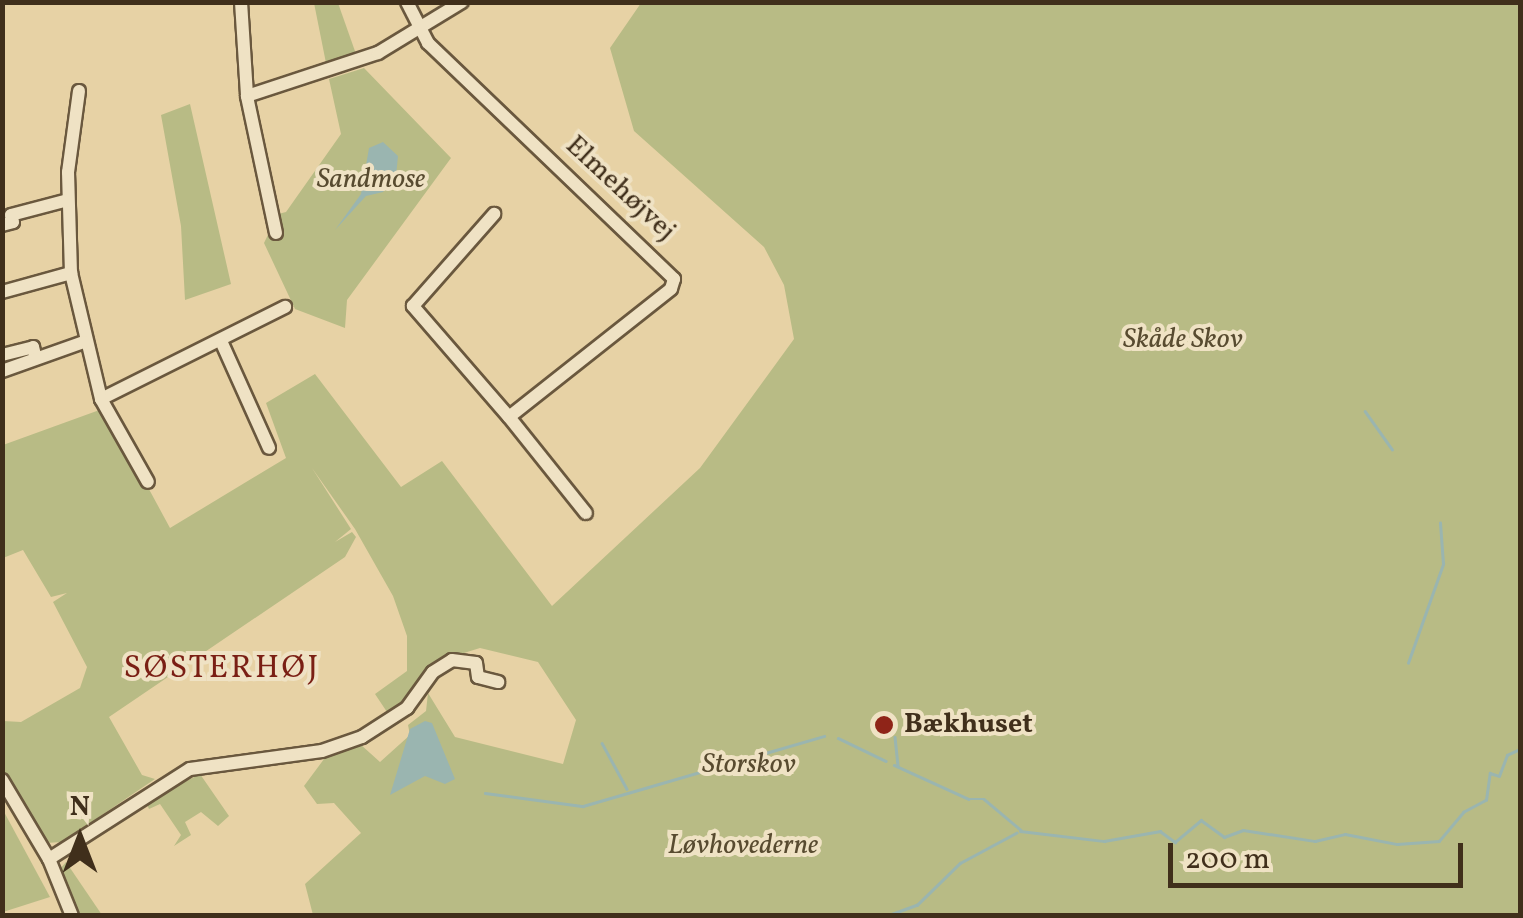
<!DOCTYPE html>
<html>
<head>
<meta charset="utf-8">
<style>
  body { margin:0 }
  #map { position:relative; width:1523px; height:918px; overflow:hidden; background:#e7d2a5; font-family:Vollkorn,serif }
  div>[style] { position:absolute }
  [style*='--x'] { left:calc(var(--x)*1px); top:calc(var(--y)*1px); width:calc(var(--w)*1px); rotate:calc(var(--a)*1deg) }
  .green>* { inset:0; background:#b8bb85 }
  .water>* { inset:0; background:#9ab5b0 }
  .stream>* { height:2.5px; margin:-1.25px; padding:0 1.25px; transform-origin:1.25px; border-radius:1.25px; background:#9ab5b0 }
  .roads { filter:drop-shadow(2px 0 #6a583e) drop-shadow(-2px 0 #6a583e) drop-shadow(0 2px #6a583e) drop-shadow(0 -2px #6a583e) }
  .minor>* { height:12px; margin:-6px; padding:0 6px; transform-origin:6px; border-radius:6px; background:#efe2c4 }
  .dots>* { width:28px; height:28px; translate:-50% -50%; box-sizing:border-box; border:5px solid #efe2c4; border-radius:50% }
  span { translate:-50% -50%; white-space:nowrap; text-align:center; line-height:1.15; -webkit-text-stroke:8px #efe2c4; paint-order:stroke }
  .park-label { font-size:28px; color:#584b30; font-style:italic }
  .street-label { font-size:28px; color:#402f1b }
  .poi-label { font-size:28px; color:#402f1b; font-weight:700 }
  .left { translate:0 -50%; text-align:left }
  .quarter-label { font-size:32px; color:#7a1f14; letter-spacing:2.5px }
  .frame { position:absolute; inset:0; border:5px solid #402f1b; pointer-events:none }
  .north { position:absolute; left:30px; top:788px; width:100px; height:100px; -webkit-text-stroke:8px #efe2c4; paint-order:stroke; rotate:0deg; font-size:28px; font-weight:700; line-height:40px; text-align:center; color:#402f1b }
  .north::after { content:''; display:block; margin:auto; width:35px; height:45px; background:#402f1b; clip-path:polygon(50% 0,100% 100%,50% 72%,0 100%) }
  .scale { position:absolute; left:1168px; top:843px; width:295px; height:45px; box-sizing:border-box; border:5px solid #402f1b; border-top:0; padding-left:12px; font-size:30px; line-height:35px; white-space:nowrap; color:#402f1b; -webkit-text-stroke:8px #efe2c4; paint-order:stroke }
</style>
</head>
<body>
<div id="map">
  <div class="green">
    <i style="clip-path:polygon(314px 3px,338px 3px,356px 54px,326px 63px)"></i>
    <i style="clip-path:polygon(641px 3px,1520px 3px,1520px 915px,313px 915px,305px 884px,361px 833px,334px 803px,317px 804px,304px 786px,327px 755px,360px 744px,380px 762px,410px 735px,408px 725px,426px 711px,428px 693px,455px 737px,563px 764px,576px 720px,538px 662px,480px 648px,438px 661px,389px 715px,375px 694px,407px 671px,407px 636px,393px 596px,355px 529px,312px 468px,351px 529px,335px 542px,352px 532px,356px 537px,345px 557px,109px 717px,142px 775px,155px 779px,62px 842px,45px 843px,3px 775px,3px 721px,21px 722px,80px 688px,87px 667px,53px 602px,67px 593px,51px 597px,23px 550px,3px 558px,3px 445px,105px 408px,170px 528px,286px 458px,266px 403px,315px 374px,401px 487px,442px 461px,552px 606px,700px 468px,794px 339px,784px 285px,764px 247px,634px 131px,610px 48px)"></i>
    <i style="clip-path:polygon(364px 68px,451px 158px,347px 300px,345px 328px,295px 309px,264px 243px,278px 214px,286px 212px,341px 134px,329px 79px)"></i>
    <i style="clip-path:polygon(190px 104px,231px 284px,185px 300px,181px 226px,161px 115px)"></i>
    <i style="clip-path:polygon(200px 774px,229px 816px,218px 826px,201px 812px,185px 822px,191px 835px,174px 846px,181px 835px,160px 804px,149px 809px,146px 802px)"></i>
    <i style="clip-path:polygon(3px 810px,50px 897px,3px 912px,2px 912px)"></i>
    <i style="clip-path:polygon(66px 862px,102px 915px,75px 915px,60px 869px)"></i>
  </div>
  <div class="water">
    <i style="clip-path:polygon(383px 142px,398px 156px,396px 176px,383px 192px,366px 196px,335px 230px,361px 194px,369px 148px)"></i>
    <i style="clip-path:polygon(425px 721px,432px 723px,455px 779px,445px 784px,425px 776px,390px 795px,410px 729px)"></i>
  </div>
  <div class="stream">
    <i style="--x:1365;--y:411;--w:47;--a:54.6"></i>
    <i style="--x:1408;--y:663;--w:105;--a:-70.5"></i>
    <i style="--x:1443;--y:564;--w:41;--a:-94.2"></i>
    <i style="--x:895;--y:737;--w:29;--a:84"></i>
    <i style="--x:838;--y:738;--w:53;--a:25.6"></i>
    <i style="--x:602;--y:743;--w:52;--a:61.5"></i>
    <i style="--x:894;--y:765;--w:82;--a:24.4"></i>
    <i style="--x:969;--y:799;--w:15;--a:0"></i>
    <i style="--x:984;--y:799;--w:48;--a:40"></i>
    <i style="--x:485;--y:793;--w:99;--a:7.6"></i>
    <i style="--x:583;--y:806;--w:251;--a:-16.2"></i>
    <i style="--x:1020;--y:831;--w:85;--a:6.8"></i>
    <i style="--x:1104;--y:841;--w:57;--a:-10.1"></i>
    <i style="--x:1160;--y:831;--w:19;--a:36"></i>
    <i style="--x:1175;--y:842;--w:34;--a:-40"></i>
    <i style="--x:1201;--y:820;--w:29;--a:36"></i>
    <i style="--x:1224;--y:837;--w:20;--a:-20"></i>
    <i style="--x:1243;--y:830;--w:73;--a:8.7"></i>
    <i style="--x:1315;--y:841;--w:31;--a:-13"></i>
    <i style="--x:1345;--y:834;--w:53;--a:10.9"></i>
    <i style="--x:1397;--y:844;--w:42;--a:-4.1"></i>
    <i style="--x:1439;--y:841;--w:38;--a:-50"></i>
    <i style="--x:1463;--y:812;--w:26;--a:-28"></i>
    <i style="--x:1486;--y:800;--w:27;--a:-82"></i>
    <i style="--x:1490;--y:773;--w:9;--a:18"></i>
    <i style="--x:1499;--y:776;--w:22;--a:-69"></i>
    <i style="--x:1507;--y:755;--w:14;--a:-25"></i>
    <i style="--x:886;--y:916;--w:33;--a:-20"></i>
    <i style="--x:917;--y:905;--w:60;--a:-44.3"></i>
    <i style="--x:960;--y:863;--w:64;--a:-28.2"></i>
  </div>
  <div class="roads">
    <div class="minor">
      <i style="--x:241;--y:2;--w:94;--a:86.3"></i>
      <i style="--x:407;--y:2;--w:46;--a:62.9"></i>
      <i style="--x:428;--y:43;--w:341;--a:43.8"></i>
      <i style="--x:674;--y:279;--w:10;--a:107"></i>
      <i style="--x:671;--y:289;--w:206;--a:141.7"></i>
      <i style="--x:509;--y:417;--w:147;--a:-130.9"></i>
      <i style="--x:413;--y:306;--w:123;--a:-48.6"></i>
      <i style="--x:79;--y:91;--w:82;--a:97.7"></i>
      <i style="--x:68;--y:172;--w:101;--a:88.3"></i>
      <i style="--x:71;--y:273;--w:130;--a:76.6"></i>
      <i style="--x:101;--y:399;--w:206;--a:-26.6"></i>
      <i style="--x:2;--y:225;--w:11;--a:-15"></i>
      <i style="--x:13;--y:222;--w:7;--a:-106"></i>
      <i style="--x:11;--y:215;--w:59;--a:-14.7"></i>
      <i style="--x:276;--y:233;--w:140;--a:-102"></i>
      <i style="--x:247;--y:96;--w:138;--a:-18.2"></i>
      <i style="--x:378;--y:53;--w:98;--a:-31.3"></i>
      <i style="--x:2;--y:292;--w:72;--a:-15.4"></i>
      <i style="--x:221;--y:341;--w:117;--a:65.8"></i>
      <i style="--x:2;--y:355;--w:32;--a:-14"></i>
      <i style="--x:33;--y:347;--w:8;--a:76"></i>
      <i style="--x:2;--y:371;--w:87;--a:-19.5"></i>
      <i style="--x:101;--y:399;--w:95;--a:60.5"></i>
      <i style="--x:509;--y:417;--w:123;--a:51.3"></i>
      <i style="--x:2;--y:780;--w:92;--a:59.3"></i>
      <i style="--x:49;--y:859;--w:61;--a:68"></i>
      <i style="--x:49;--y:859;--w:167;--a:-32.6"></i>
      <i style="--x:190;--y:769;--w:133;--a:-7.8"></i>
      <i style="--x:322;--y:751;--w:42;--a:-19.3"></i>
      <i style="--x:362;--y:737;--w:54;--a:-32.8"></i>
      <i style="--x:407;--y:708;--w:44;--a:-54.2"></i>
      <i style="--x:433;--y:672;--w:22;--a:-32"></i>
      <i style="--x:452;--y:660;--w:24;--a:7"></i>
      <i style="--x:476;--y:663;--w:14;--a:82"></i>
      <i style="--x:478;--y:677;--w:21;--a:14"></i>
    </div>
  </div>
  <div class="dots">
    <i style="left:884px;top:725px;background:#8f2418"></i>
  </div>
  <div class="park-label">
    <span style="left:371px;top:180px">Sandmose</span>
    <span style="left:1183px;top:340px">Skåde Skov</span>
    <span style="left:749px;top:765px">Storskov</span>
    <span style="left:743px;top:846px">Løvhovederne</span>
  </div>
  <div class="street-label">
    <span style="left:620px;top:189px;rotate:43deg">Elmehøjvej</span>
  </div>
  <div class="poi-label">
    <span class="left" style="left:904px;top:725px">Bækhuset</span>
  </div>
  <div class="quarter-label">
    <span style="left:222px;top:669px">SØSTERHØJ</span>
  </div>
  <div class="frame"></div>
  <div class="north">N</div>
  <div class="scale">200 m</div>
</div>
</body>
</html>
